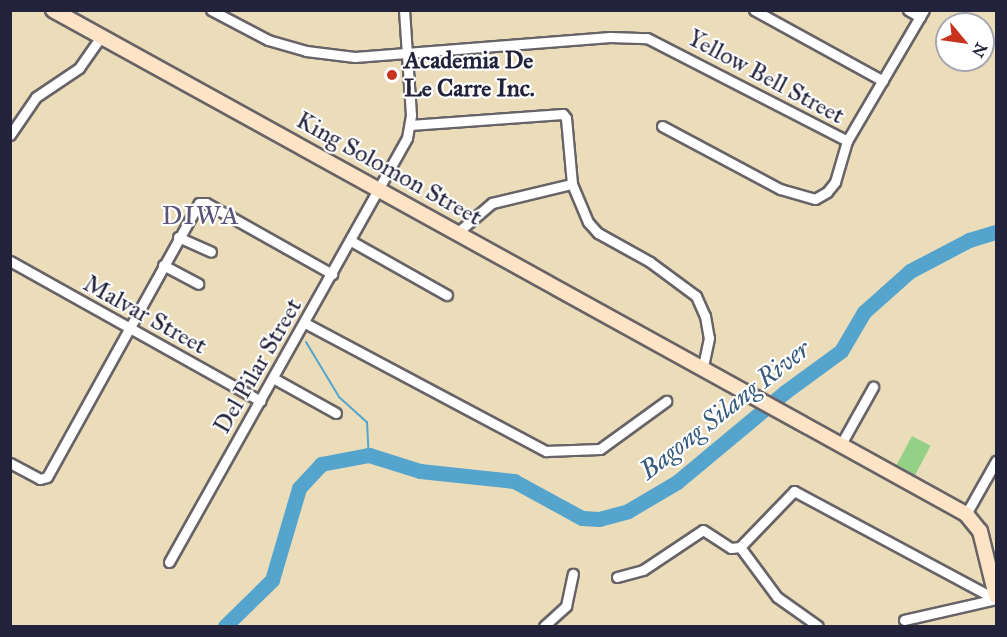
<!DOCTYPE html>
<html>
<head>
<meta charset="utf-8">
<style>
  body { margin:0 }
  #map { position:relative; width:1007px; height:637px; overflow:hidden; background:#ebddba; font-family:"IM FELL Great Primer",serif }
  div>[style] { position:absolute }
  [style*='--x'] { left:calc(var(--x)*1px); top:calc(var(--y)*1px); width:calc(var(--w)*1px); rotate:calc(var(--a)*1deg) }
  .green>* { inset:0; background:#94d187; transform-origin:0 0 }
  .stream>* { height:2px; margin:-1px; padding:0 1px; transform-origin:1px; border-radius:1px; background:#54a4ce }
  .river>* { height:15px; margin:-7.5px; padding:0 7.5px; transform-origin:7.5px; border-radius:7.5px; background:#54a4ce }
  .roads { filter:drop-shadow(2px 0 #686367) drop-shadow(-2px 0 #686367) drop-shadow(0 2px #686367) drop-shadow(0 -2px #686367) }
  .street>* { height:9px; margin:-4.5px; padding:0 4.5px; transform-origin:4.5px; border-radius:4.5px; background:#fff }
  .secondary>* { height:14px; margin:-7px; padding:0 7px; transform-origin:7px; border-radius:7px; background:#fee4c6 }
  .dots>* { width:16px; height:16px; translate:-50% -50%; box-sizing:border-box; border:3px solid #fff; border-radius:50% }
  span { translate:-50% -50%; white-space:nowrap; text-align:center; line-height:1.15; -webkit-text-stroke:4.5px #fff; paint-order:stroke }
  .poi-label { font-size:24px; color:#22223b; font-weight:700 }
  .left { translate:0 -50%; text-align:left }
  .street-label { font-size:24px; color:#22223b }
  .neighbourhood-label { font-size:26px; color:#5a5578; letter-spacing:1.5px }
  .water-label { font-size:26px; color:#385c7d; font-style:italic }
  .frame { position:absolute; inset:0; border:12px solid #22223b; pointer-events:none }
  .north { position:absolute; left:935px; top:12px; width:60px; height:60px; box-sizing:border-box; background:#fff; border:2px solid #a7a7b1; border-radius:50%; rotate:119deg; font-size:16px; font-weight:700; line-height:24px; text-align:center; color:#22223b }
  .north::after { content:''; display:block; margin:auto; width:21px; height:27px; background:#c8321e; clip-path:polygon(50% 0,100% 100%,50% 72%,0 100%) }
</style>
</head>
<body>
<div id="map">
  <div class="green">
    <i style="left:912px;top:436px;width:21px;height:36px;rotate:28deg"></i>
  </div>
  <div class="stream">
    <i style="--x:306;--y:342;--w:64;--a:59"></i>
    <i style="--x:339;--y:397;--w:38;--a:42"></i>
    <i style="--x:367;--y:422;--w:33;--a:87"></i>
  </div>
  <div class="river">
    <i style="--x:225;--y:626;--w:66;--a:-44.4"></i>
    <i style="--x:272;--y:580;--w:96;--a:-73.6"></i>
    <i style="--x:299;--y:488;--w:33;--a:-47"></i>
    <i style="--x:321;--y:464;--w:49;--a:-10.6"></i>
    <i style="--x:369;--y:455;--w:53;--a:17.4"></i>
    <i style="--x:420;--y:471;--w:95;--a:6.1"></i>
    <i style="--x:514;--y:481;--w:77;--a:28.6"></i>
    <i style="--x:582;--y:518;--w:17;--a:3"></i>
    <i style="--x:599;--y:519;--w:30;--a:-15"></i>
    <i style="--x:628;--y:511;--w:57;--a:-30.6"></i>
    <i style="--x:677;--y:482;--w:141;--a:-39.8"></i>
    <i style="--x:785;--y:392;--w:69;--a:-36.2"></i>
    <i style="--x:841;--y:351;--w:45;--a:-59.5"></i>
    <i style="--x:864;--y:312;--w:62;--a:-41.7"></i>
    <i style="--x:910;--y:271;--w:67;--a:-27.7"></i>
    <i style="--x:969;--y:240;--w:28;--a:-17"></i>
  </div>
  <div class="roads">
    <div class="street">
      <i style="--x:211;--y:10;--w:64;--a:27.8"></i>
      <i style="--x:268;--y:40;--w:40;--a:16"></i>
      <i style="--x:306;--y:51;--w:49;--a:7"></i>
      <i style="--x:355;--y:57;--w:256;--a:-4.5"></i>
      <i style="--x:610;--y:37;--w:37;--a:2"></i>
      <i style="--x:647;--y:38;--w:225;--a:27.2"></i>
      <i style="--x:754;--y:10;--w:147;--a:28.8"></i>
      <i style="--x:908;--y:10;--w:14;--a:30"></i>
      <i style="--x:410;--y:125;--w:153;--a:-4.1"></i>
      <i style="--x:563;--y:114;--w:5;--a:53"></i>
      <i style="--x:566;--y:118;--w:66;--a:84.8"></i>
      <i style="--x:572;--y:184;--w:41;--a:67.2"></i>
      <i style="--x:588;--y:222;--w:15;--a:48"></i>
      <i style="--x:598;--y:233;--w:60;--a:29.1"></i>
      <i style="--x:650;--y:262;--w:57;--a:36.5"></i>
      <i style="--x:696;--y:296;--w:22;--a:66"></i>
      <i style="--x:705;--y:316;--w:22;--a:80"></i>
      <i style="--x:709;--y:338;--w:30;--a:102"></i>
      <i style="--x:662;--y:126;--w:134;--a:28.1"></i>
      <i style="--x:780;--y:189;--w:36;--a:16"></i>
      <i style="--x:815;--y:199;--w:14;--a:-30"></i>
      <i style="--x:827;--y:192;--w:13;--a:-51"></i>
      <i style="--x:835;--y:182;--w:43;--a:-73.7"></i>
      <i style="--x:847;--y:141;--w:152;--a:-59.6"></i>
      <i style="--x:10;--y:135;--w:46;--a:-55.6"></i>
      <i style="--x:36;--y:97;--w:52;--a:-34"></i>
      <i style="--x:79;--y:68;--w:38;--a:-55"></i>
      <i style="--x:458;--y:232;--w:45;--a:-40.5"></i>
      <i style="--x:492;--y:203;--w:82;--a:-13.4"></i>
      <i style="--x:178;--y:237;--w:36;--a:24"></i>
      <i style="--x:351;--y:241;--w:110;--a:29.4"></i>
      <i style="--x:10;--y:261;--w:287;--a:29.2"></i>
      <i style="--x:163;--y:265;--w:40;--a:28"></i>
      <i style="--x:305;--y:323;--w:273;--a:28"></i>
      <i style="--x:546;--y:451;--w:54;--a:-2.1"></i>
      <i style="--x:600;--y:449;--w:82;--a:-36"></i>
      <i style="--x:273;--y:378;--w:72;--a:29.1"></i>
      <i style="--x:840;--y:446;--w:68;--a:-60.8"></i>
      <i style="--x:10;--y:463;--w:34;--a:28"></i>
      <i style="--x:40;--y:479;--w:7;--a:-16"></i>
      <i style="--x:47;--y:477;--w:313;--a:-61"></i>
      <i style="--x:199;--y:203;--w:7;--a:0"></i>
      <i style="--x:206;--y:203;--w:145;--a:29.4"></i>
      <i style="--x:966;--y:514;--w:61;--a:-60.5"></i>
      <i style="--x:740;--y:547;--w:78;--a:-46"></i>
      <i style="--x:794;--y:491;--w:228;--a:28.2"></i>
      <i style="--x:740;--y:547;--w:62;--a:53.5"></i>
      <i style="--x:777;--y:597;--w:50;--a:35.3"></i>
      <i style="--x:169;--y:562;--w:486;--a:-60.7"></i>
      <i style="--x:407;--y:138;--w:23;--a:-80"></i>
      <i style="--x:411;--y:115;--w:105;--a:-93.8"></i>
      <i style="--x:617;--y:577;--w:27;--a:-15"></i>
      <i style="--x:643;--y:570;--w:72;--a:-33.7"></i>
      <i style="--x:703;--y:530;--w:33;--a:33"></i>
      <i style="--x:731;--y:548;--w:9;--a:-6"></i>
      <i style="--x:904;--y:620;--w:94;--a:-12.9"></i>
      <i style="--x:544;--y:626;--w:30;--a:-42"></i>
      <i style="--x:566;--y:606;--w:33;--a:-78"></i>
    </div>
    <div class="secondary">
      <i style="--x:53;--y:10;--w:1043;--a:28.9"></i>
      <i style="--x:966;--y:514;--w:22;--a:51"></i>
      <i style="--x:980;--y:531;--w:67;--a:76.2"></i>
    </div>
  </div>
  <div class="dots">
    <i style="left:392px;top:75px;background:#c8321e"></i>
  </div>
  <div class="poi-label">
    <span class="left" style="left:404px;top:75px">Academia De<br>Le Carre Inc.</span>
  </div>
  <div class="street-label">
    <span style="left:766px;top:77px;rotate:28deg">Yellow Bell Street</span>
    <span style="left:389px;top:169px;rotate:29deg">King Solomon Street</span>
    <span style="left:145px;top:315px;rotate:29deg">Malvar Street</span>
    <span style="left:258px;top:366px;rotate:-60deg">Del Pilar Street</span>
  </div>
  <div class="neighbourhood-label">
    <span style="left:201px;top:216px">DIWA</span>
  </div>
  <div class="water-label">
    <span style="left:725px;top:410px;rotate:-38deg">Bagong Silang River</span>
  </div>
  <div class="frame"></div>
  <div class="north">N</div>
</div>
</body>
</html>
